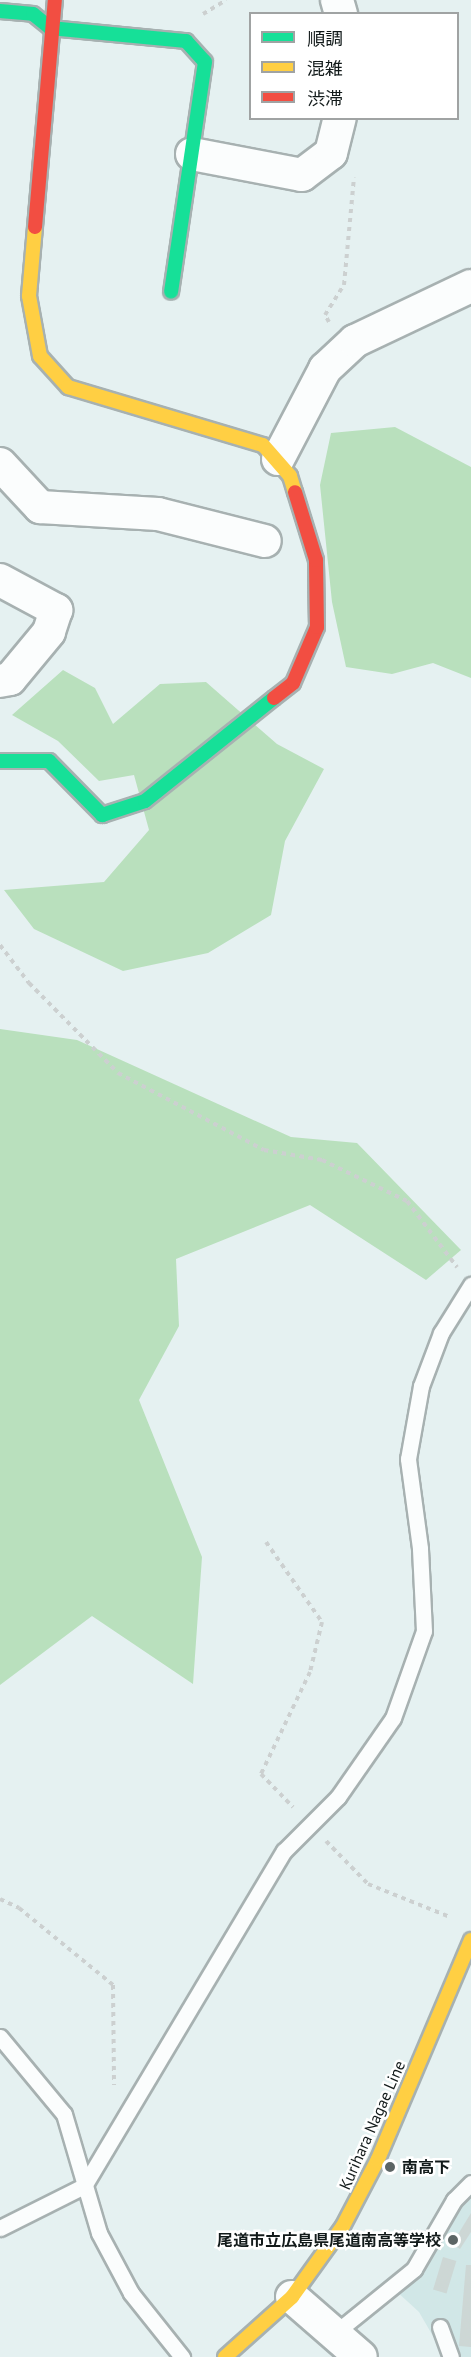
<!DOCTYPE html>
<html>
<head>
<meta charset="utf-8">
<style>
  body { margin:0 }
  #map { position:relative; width:471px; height:2357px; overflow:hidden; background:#e5f1f1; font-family:"PT Sans","Noto Sans JP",sans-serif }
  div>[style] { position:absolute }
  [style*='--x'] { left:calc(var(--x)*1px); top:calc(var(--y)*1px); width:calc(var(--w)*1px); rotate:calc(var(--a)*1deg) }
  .built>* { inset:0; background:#d1e7e7 }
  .forest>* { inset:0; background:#b9e0bd }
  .building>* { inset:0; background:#cdd7d5; transform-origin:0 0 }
  .path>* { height:4px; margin-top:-2px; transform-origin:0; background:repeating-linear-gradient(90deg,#ccd0d0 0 4.5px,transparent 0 9px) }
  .roads { filter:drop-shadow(2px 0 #a7b1b1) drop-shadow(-2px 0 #a7b1b1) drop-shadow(0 2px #a7b1b1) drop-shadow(0 -2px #a7b1b1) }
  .lane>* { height:15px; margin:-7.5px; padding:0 7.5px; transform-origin:7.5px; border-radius:7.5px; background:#fbfdfd }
  .street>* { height:32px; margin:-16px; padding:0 16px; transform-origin:16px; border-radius:16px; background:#fbfdfd }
  .fast>* { height:14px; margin:-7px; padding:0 7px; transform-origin:7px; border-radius:7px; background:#16e098 }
  .slow>* { height:14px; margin:-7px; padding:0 7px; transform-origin:7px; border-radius:7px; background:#ffcf43 }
  .jam>* { height:14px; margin:-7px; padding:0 7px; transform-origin:7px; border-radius:7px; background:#f24e42 }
  .dots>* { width:16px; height:16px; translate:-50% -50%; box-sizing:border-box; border:3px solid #fff; border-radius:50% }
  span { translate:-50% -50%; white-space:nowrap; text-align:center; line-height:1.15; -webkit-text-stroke:5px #fff; paint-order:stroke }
  .street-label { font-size:16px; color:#121a1a }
  .poi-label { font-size:16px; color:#121a1a; font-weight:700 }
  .left { translate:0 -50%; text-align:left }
  .right { translate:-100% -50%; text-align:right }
  .legend { position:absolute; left:249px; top:12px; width:210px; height:108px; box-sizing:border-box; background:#fff; border:2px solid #a0a3a3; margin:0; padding:8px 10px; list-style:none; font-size:18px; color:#121a1a }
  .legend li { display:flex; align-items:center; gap:12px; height:30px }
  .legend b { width:30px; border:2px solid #a0a3a3 }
</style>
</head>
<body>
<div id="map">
  <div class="built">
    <i style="clip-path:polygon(471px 2188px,471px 2357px,445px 2357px,419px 2312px,395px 2290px)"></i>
  </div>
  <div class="forest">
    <i style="clip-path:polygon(395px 427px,471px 467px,471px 678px,433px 663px,392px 674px,346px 667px,332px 602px,320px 485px,331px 433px)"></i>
    <i style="clip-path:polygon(63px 670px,95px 688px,113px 724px,160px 684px,206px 682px,277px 744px,324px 769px,285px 841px,271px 915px,208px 953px,123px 971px,34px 929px,4px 890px,104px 882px,149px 830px,134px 775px,99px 781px,58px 741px,12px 715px)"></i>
    <i style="clip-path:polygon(0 1029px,77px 1040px,291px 1137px,357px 1143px,461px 1250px,426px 1280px,310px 1205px,176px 1259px,179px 1326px,139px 1400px,202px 1557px,193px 1684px,92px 1616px,0 1685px)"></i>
  </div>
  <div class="building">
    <i style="clip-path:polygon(471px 2213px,471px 2232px,460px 2249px,452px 2244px)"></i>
    <i style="left:443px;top:2257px;width:14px;height:34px;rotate:17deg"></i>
    <i style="clip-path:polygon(466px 2265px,471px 2265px,471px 2347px,459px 2346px)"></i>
  </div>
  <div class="path">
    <i style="--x:203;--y:14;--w:27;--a:-31"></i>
    <i style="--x:329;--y:322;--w:8;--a:-120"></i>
    <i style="--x:325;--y:315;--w:36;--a:-58"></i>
    <i style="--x:344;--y:285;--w:108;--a:-84.7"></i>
    <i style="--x:0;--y:945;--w:48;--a:52.7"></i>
    <i style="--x:29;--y:983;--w:127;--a:45.3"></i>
    <i style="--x:118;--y:1073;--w:165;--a:27.8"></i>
    <i style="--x:264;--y:1150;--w:59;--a:9.8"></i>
    <i style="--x:322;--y:1160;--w:94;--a:25.8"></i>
    <i style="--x:407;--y:1201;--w:83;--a:52.9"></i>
    <i style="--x:266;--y:1542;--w:98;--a:55"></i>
    <i style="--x:322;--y:1622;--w:51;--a:103.5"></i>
    <i style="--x:310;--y:1672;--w:113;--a:115.7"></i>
    <i style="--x:261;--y:1774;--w:46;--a:45.9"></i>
    <i style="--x:326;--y:1841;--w:60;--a:45.7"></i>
    <i style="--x:368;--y:1884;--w:88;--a:21.9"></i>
    <i style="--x:0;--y:1899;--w:21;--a:25"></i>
    <i style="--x:19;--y:1908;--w:122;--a:39.3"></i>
    <i style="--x:113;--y:1985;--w:100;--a:89.4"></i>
  </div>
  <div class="roads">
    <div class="lane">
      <i style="--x:0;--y:2037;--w:100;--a:50.3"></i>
      <i style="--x:64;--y:2114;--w:124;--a:73.6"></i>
      <i style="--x:99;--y:2233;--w:68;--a:61.9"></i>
      <i style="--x:131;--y:2293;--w:82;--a:51.4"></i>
      <i style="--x:0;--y:2228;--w:94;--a:-26.6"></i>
      <i style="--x:84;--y:2186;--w:390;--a:-59.2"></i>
      <i style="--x:284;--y:1851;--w:76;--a:-45"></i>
      <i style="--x:338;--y:1797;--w:96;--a:-55.2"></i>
      <i style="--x:393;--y:1718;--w:92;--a:-70.4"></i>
      <i style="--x:424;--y:1631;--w:83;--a:-92.8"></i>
      <i style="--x:420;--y:1548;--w:90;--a:-97.7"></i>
      <i style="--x:408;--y:1459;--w:74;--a:-79.9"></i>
      <i style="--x:421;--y:1386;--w:57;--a:-69.3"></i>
      <i style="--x:441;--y:1333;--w:57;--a:-58"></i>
      <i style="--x:440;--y:2327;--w:32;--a:70"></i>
      <i style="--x:335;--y:2333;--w:102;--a:-39"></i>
      <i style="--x:414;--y:2269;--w:80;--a:-59.9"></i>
      <i style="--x:454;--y:2200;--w:24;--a:-45"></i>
    </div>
    <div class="street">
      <i style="--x:337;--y:0;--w:15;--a:74"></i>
      <i style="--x:192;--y:154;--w:112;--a:10.8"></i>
      <i style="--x:302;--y:175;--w:36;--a:-37"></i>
      <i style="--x:331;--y:153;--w:36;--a:-76"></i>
      <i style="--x:278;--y:459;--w:102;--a:-62.4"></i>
      <i style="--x:325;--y:369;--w:41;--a:-43"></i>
      <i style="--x:355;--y:341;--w:128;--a:-25.4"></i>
      <i style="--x:0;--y:464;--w:59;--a:47.1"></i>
      <i style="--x:40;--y:507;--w:118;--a:3.4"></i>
      <i style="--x:158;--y:514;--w:110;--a:14.2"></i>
      <i style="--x:0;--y:580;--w:64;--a:28.2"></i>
      <i style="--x:56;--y:610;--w:23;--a:108"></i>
      <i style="--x:49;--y:632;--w:61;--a:129.7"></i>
      <i style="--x:10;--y:679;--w:10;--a:169"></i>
      <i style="--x:292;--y:2297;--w:91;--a:41"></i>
    </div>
    <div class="fast">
      <i style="--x:0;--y:11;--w:33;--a:5"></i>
      <i style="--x:33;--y:14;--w:22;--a:39"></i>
      <i style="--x:50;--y:28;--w:137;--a:5.5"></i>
      <i style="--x:186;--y:41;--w:28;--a:48"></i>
      <i style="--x:205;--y:62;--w:232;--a:98.4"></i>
      <i style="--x:0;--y:761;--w:49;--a:0"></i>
      <i style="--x:49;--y:761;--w:76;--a:45.5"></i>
      <i style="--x:102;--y:815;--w:45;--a:-18"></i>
      <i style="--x:145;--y:801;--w:165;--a:-38.6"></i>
    </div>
    <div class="slow">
      <i style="--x:35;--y:227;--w:69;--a:95"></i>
      <i style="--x:29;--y:296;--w:61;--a:79.6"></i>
      <i style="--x:40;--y:356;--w:42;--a:47.9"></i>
      <i style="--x:68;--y:387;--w:203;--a:16.6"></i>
      <i style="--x:263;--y:445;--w:41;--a:48.9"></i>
      <i style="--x:290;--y:476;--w:17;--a:73"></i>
      <i style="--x:225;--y:2357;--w:90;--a:-41.8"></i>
      <i style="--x:292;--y:2297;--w:87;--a:-54.3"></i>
      <i style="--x:343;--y:2226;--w:76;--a:-62.4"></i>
      <i style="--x:378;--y:2159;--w:238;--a:-67"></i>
    </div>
    <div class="jam">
      <i style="--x:35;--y:227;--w:228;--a:-85"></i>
      <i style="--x:274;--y:698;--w:24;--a:-38"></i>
      <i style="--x:293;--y:683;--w:61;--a:-66.8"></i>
      <i style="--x:317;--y:627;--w:67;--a:-90.9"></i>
      <i style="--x:316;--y:560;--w:71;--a:-107.2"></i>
    </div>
  </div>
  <div class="dots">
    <i style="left:390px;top:2167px;background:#5c6565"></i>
    <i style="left:453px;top:2240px;background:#5c6565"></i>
  </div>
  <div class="street-label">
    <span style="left:372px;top:2125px;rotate:-66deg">Kurihara Nagae Line</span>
  </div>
  <div class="poi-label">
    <span class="left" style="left:402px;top:2167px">南高下</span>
    <span class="right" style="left:441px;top:2240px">尾道市立広島県尾道南高等学校</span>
  </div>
  <ul class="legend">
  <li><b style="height:8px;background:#16e098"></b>順調</li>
  <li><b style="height:8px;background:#ffcf43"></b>混雑</li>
  <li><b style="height:8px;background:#f24e42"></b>渋滞</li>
  </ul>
</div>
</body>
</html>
